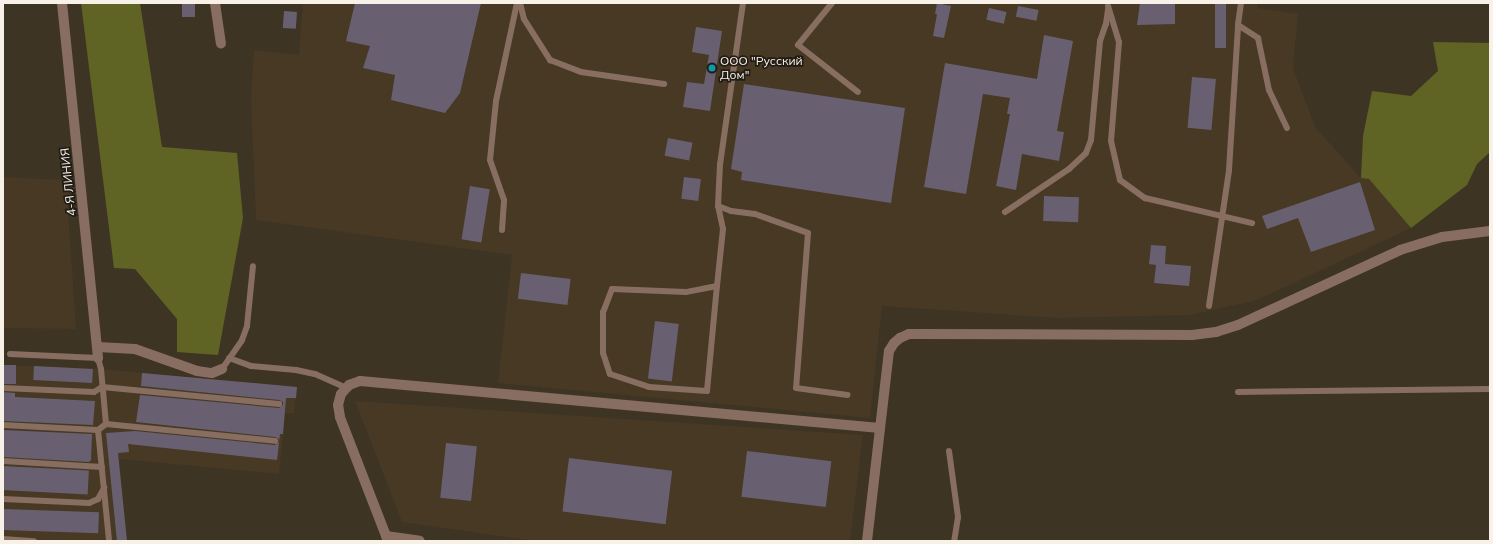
<!DOCTYPE html>
<html>
<head>
<meta charset="utf-8">
<style>
  body { margin:0 }
  #map { position:relative; width:1493px; height:544px; overflow:hidden; background:#3e3424; font-family:Mulish,sans-serif }
  div>[style] { position:absolute }
  [style*='--x'] { left:calc(var(--x)*1px); top:calc(var(--y)*1px); width:calc(var(--w)*1px); rotate:calc(var(--a)*1deg) }
  .built>* { inset:0; background:#473923 }
  .forest>* { inset:0; background:#5f6424 }
  .building>* { inset:0; background:#686071; transform-origin:0 0 }
  .lane>* { height:6px; margin:-3px; padding:0 3px; transform-origin:3px; border-radius:3px; background:#886e60 }
  .street>* { height:10px; margin:-5px; padding:0 5px; transform-origin:5px; border-radius:5px; background:#886e60 }
  .dots>* { width:11px; height:11px; translate:-50% -50%; box-sizing:border-box; border:2px solid #211c15; border-radius:50% }
  span { translate:-50% -50%; white-space:nowrap; text-align:center; line-height:1.15; -webkit-text-stroke:3.5px #211c15; paint-order:stroke }
  .poi-label { font-size:12px; color:#f8f1e7 }
  .left { translate:0 -50%; text-align:left }
  .street-label { font-size:12px; color:#f8f1e7 }
  .frame { position:absolute; inset:0; border:4px solid #f8f1e7; pointer-events:none }
</style>
</head>
<body>
<div id="map">
  <div class="built">
    <i style="clip-path:polygon(303px 3px,1257px 3px,1257px 8px,1298px 14px,1293px 68px,1315px 127px,1361px 178px,1369px 179px,1411px 228px,1257px 300px,1190px 315px,1058px 318px,882px 306px,870px 418px,498px 383px,512px 255px,256px 220px,251px 100px,254px 50px,299px 55px)"></i>
    <i style="clip-path:polygon(3px 177px,66px 180px,76px 329px,3px 328px)"></i>
    <i style="clip-path:polygon(3px 365px,101px 369px,297px 387px,294px 413px,285px 413px,279px 474px,119px 459px,127px 541px,3px 541px)"></i>
    <i style="clip-path:polygon(355px 401px,863px 435px,850px 540px,535px 541px,402px 522px)"></i>
  </div>
  <div class="forest">
    <i style="clip-path:polygon(81px 3px,140px 3px,162px 147px,237px 153px,243px 218px,218px 355px,177px 352px,177px 319px,135px 269px,114px 268px)"></i>
    <i style="clip-path:polygon(1433px 42px,1490px 43px,1490px 152px,1477px 164px,1467px 185px,1411px 228px,1369px 179px,1361px 178px,1363px 136px,1372px 91px,1411px 96px,1438px 71px)"></i>
  </div>
  <div class="building">
    <i style="left:182px;top:3px;width:13px;height:14px"></i>
    <i style="clip-path:polygon(355px 3px,481px 3px,460px 93px,445px 113px,391px 100px,395px 75px,363px 68px,370px 46px,346px 41px)"></i>
    <i style="clip-path:polygon(937px 3px,951px 6px,944px 38px,933px 36px,937px 14px,935px 14px)"></i>
    <i style="clip-path:polygon(1140px 3px,1175px 4px,1175px 24px,1137px 25px)"></i>
    <i style="left:1215px;top:3px;width:11px;height:45px"></i>
    <i style="left:1018px;top:6px;width:21px;height:11px;rotate:11deg"></i>
    <i style="left:989px;top:8px;width:18px;height:12px;rotate:13deg"></i>
    <i style="left:284px;top:11px;width:13px;height:17px;rotate:4deg"></i>
    <i style="clip-path:polygon(696px 27px,722px 31px,710px 111px,683px 107px,687px 82px,704px 84px,709px 55px,692px 52px)"></i>
    <i style="clip-path:polygon(1044px 35px,1073px 41px,1057px 131px,1064px 132px,1059px 161px,1022px 154px,1016px 190px,996px 186px,1010px 114px,1007px 114px,1010px 98px,983px 94px,966px 194px,924px 187px,945px 63px,1037px 79px)"></i>
    <i style="left:1192px;top:77px;width:24px;height:51px;rotate:5deg"></i>
    <i style="clip-path:polygon(744px 84px,905px 108px,891px 203px,741px 180px,742px 172px,731px 169px)"></i>
    <i style="left:668px;top:138px;width:25px;height:18px;rotate:11deg"></i>
    <i style="left:684px;top:177px;width:17px;height:22px;rotate:7deg"></i>
    <i style="clip-path:polygon(1360px 182px,1375px 230px,1311px 252px,1298px 218px,1267px 229px,1262px 216px)"></i>
    <i style="left:470px;top:186px;width:20px;height:54px;rotate:9deg"></i>
    <i style="left:1044px;top:196px;width:35px;height:25px;rotate:2deg"></i>
    <i style="clip-path:polygon(1151px 245px,1166px 246px,1165px 264px,1191px 266px,1189px 286px,1154px 283px,1156px 265px,1149px 264px)"></i>
    <i style="left:521px;top:273px;width:50px;height:26px;rotate:7deg"></i>
    <i style="left:655px;top:321px;width:24px;height:58px;rotate:7deg"></i>
    <i style="left:3px;top:365px;width:13px;height:19px"></i>
    <i style="left:34px;top:366px;width:59px;height:14px;rotate:3deg"></i>
    <i style="clip-path:polygon(142px 373px,297px 387px,296px 398px,286px 398px,283px 434px,280px 434px,277px 460px,128px 444px,129px 452px,118px 453px,127px 541px,117px 541px,106px 433px,135px 431px,275px 445px,279px 442px,279px 439px,275px 437px,136px 422px,140px 395px,279px 408px,283px 405px,283px 402px,279px 400px,141px 386px)"></i>
    <i style="clip-path:polygon(3px 392px,15px 393px,15px 397px,95px 401px,93px 425px,3px 421px)"></i>
    <i style="clip-path:polygon(3px 430px,92px 434px,91px 460px,89px 462px,3px 457px)"></i>
    <i style="left:446px;top:443px;width:31px;height:55px;rotate:6deg"></i>
    <i style="left:747px;top:451px;width:85px;height:46px;rotate:7deg"></i>
    <i style="left:569px;top:458px;width:104px;height:54px;rotate:7deg"></i>
    <i style="left:3px;top:466px;width:86px;height:24px;rotate:3deg"></i>
    <i style="left:3px;top:509px;width:96px;height:21px;rotate:2deg"></i>
  </div>
  <div class="lane">
    <i style="--x:520;--y:3;--w:16;--a:76"></i>
    <i style="--x:524;--y:19;--w:49;--a:57.6"></i>
    <i style="--x:550;--y:60;--w:33;--a:21"></i>
    <i style="--x:581;--y:72;--w:84;--a:8.2"></i>
    <i style="--x:743;--y:3;--w:163;--a:98.1"></i>
    <i style="--x:720;--y:164;--w:42;--a:92.7"></i>
    <i style="--x:718;--y:206;--w:14;--a:21"></i>
    <i style="--x:731;--y:211;--w:24;--a:7"></i>
    <i style="--x:755;--y:214;--w:56;--a:19.7"></i>
    <i style="--x:808;--y:233;--w:155;--a:94.4"></i>
    <i style="--x:796;--y:388;--w:52;--a:7.7"></i>
    <i style="--x:832;--y:3;--w:54;--a:129"></i>
    <i style="--x:798;--y:45;--w:76;--a:38.1"></i>
    <i style="--x:1241;--y:3;--w:22;--a:98"></i>
    <i style="--x:1238;--y:25;--w:24;--a:33"></i>
    <i style="--x:1258;--y:38;--w:53;--a:78.1"></i>
    <i style="--x:1269;--y:90;--w:42;--a:64.7"></i>
    <i style="--x:1108;--y:6;--w:38;--a:73"></i>
    <i style="--x:1119;--y:42;--w:99;--a:94.6"></i>
    <i style="--x:1111;--y:141;--w:40;--a:77"></i>
    <i style="--x:1120;--y:180;--w:31;--a:36"></i>
    <i style="--x:1145;--y:198;--w:110;--a:13.2"></i>
    <i style="--x:1005;--y:212;--w:77;--a:-33.9"></i>
    <i style="--x:1069;--y:169;--w:23;--a:-43"></i>
    <i style="--x:1086;--y:153;--w:14;--a:-69"></i>
    <i style="--x:1091;--y:140;--w:99;--a:-84.8"></i>
    <i style="--x:1100;--y:41;--w:18;--a:-71"></i>
    <i style="--x:1106;--y:24;--w:15;--a:-82"></i>
    <i style="--x:502;--y:230;--w:30;--a:-86"></i>
    <i style="--x:504;--y:200;--w:42;--a:-109.3"></i>
    <i style="--x:490;--y:160;--w:59;--a:-84.2"></i>
    <i style="--x:496;--y:101;--w:100;--a:-77.9"></i>
    <i style="--x:717;--y:286;--w:32;--a:169"></i>
    <i style="--x:686;--y:292;--w:74;--a:-177.7"></i>
    <i style="--x:612;--y:289;--w:25;--a:111"></i>
    <i style="--x:603;--y:312;--w:41;--a:90"></i>
    <i style="--x:603;--y:353;--w:22;--a:72"></i>
    <i style="--x:610;--y:374;--w:41;--a:18.4"></i>
    <i style="--x:649;--y:387;--w:58;--a:3.9"></i>
    <i style="--x:707;--y:391;--w:105;--a:-84.6"></i>
    <i style="--x:717;--y:286;--w:57;--a:-84"></i>
    <i style="--x:723;--y:229;--w:24;--a:-102"></i>
    <i style="--x:1209;--y:306;--w:137;--a:-81.6"></i>
    <i style="--x:1229;--y:170;--w:145;--a:-86.4"></i>
    <i style="--x:10;--y:354;--w:88;--a:2.6"></i>
    <i style="--x:98;--y:358;--w:11;--a:75"></i>
    <i style="--x:101;--y:369;--w:55;--a:84.8"></i>
    <i style="--x:106;--y:424;--w:10;--a:143"></i>
    <i style="--x:98;--y:430;--w:112;--a:84.3"></i>
    <i style="--x:229;--y:358;--w:23;--a:20"></i>
    <i style="--x:251;--y:366;--w:45;--a:5.1"></i>
    <i style="--x:296;--y:370;--w:19;--a:12"></i>
    <i style="--x:315;--y:374;--w:34;--a:24"></i>
    <i style="--x:222;--y:369;--w:35;--a:-55"></i>
    <i style="--x:242;--y:340;--w:15;--a:-70"></i>
    <i style="--x:247;--y:326;--w:60;--a:-84.3"></i>
    <i style="--x:3;--y:388;--w:91;--a:2.5"></i>
    <i style="--x:94;--y:392;--w:9;--a:-32"></i>
    <i style="--x:102;--y:387;--w:178;--a:5.5"></i>
    <i style="--x:1238;--y:392;--w:252;--a:-0.7"></i>
    <i style="--x:106;--y:424;--w:170;--a:5.7"></i>
    <i style="--x:3;--y:425;--w:95;--a:3"></i>
    <i style="--x:949;--y:451;--w:67;--a:82.2"></i>
    <i style="--x:958;--y:517;--w:24;--a:99"></i>
    <i style="--x:3;--y:461;--w:99;--a:3.5"></i>
    <i style="--x:3;--y:499;--w:86;--a:2.7"></i>
    <i style="--x:89;--y:503;--w:10;--a:-24"></i>
    <i style="--x:98;--y:499;--w:13;--a:-61"></i>
    <i style="--x:3;--y:539;--w:31;--a:4"></i>
  </div>
  <div class="street">
    <i style="--x:62;--y:3;--w:357;--a:84.2"></i>
    <i style="--x:215;--y:3;--w:41;--a:81.7"></i>
    <i style="--x:98;--y:347;--w:37;--a:3"></i>
    <i style="--x:135;--y:349;--w:66;--a:19.5"></i>
    <i style="--x:197;--y:371;--w:15;--a:8"></i>
    <i style="--x:212;--y:373;--w:11;--a:-22"></i>
    <i style="--x:386;--y:536;--w:34;--a:8"></i>
    <i style="--x:388;--y:541;--w:133;--a:-111.2"></i>
    <i style="--x:340;--y:417;--w:12;--a:-99"></i>
    <i style="--x:338;--y:405;--w:11;--a:-75"></i>
    <i style="--x:341;--y:394;--w:12;--a:-48"></i>
    <i style="--x:349;--y:385;--w:12;--a:-20"></i>
    <i style="--x:360;--y:381;--w:522;--a:5.16"></i>
    <i style="--x:867;--y:541;--w:191;--a:-83.4"></i>
    <i style="--x:889;--y:351;--w:9;--a:-58"></i>
    <i style="--x:894;--y:343;--w:8;--a:-40"></i>
    <i style="--x:900;--y:338;--w:10;--a:-24"></i>
    <i style="--x:909;--y:334;--w:9;--a:0"></i>
    <i style="--x:918;--y:334;--w:274;--a:0.2"></i>
    <i style="--x:1192;--y:335;--w:24;--a:-7"></i>
    <i style="--x:1216;--y:332;--w:23;--a:-18"></i>
    <i style="--x:1238;--y:325;--w:179;--a:-24.8"></i>
    <i style="--x:1400;--y:250;--w:44;--a:-17.2"></i>
    <i style="--x:1442;--y:237;--w:48;--a:-7.1"></i>
  </div>
  <div class="dots">
    <i style="left:712px;top:68px;background:#0f9aa8"></i>
  </div>
  <div class="poi-label">
    <span class="left" style="left:720px;top:68px">ООО "Русский<br>Дом"</span>
  </div>
  <div class="street-label">
    <span style="left:68px;top:182px;rotate:-96deg">4-Я ЛИНИЯ</span>
  </div>
  <div class="frame"></div>
</div>
</body>
</html>
